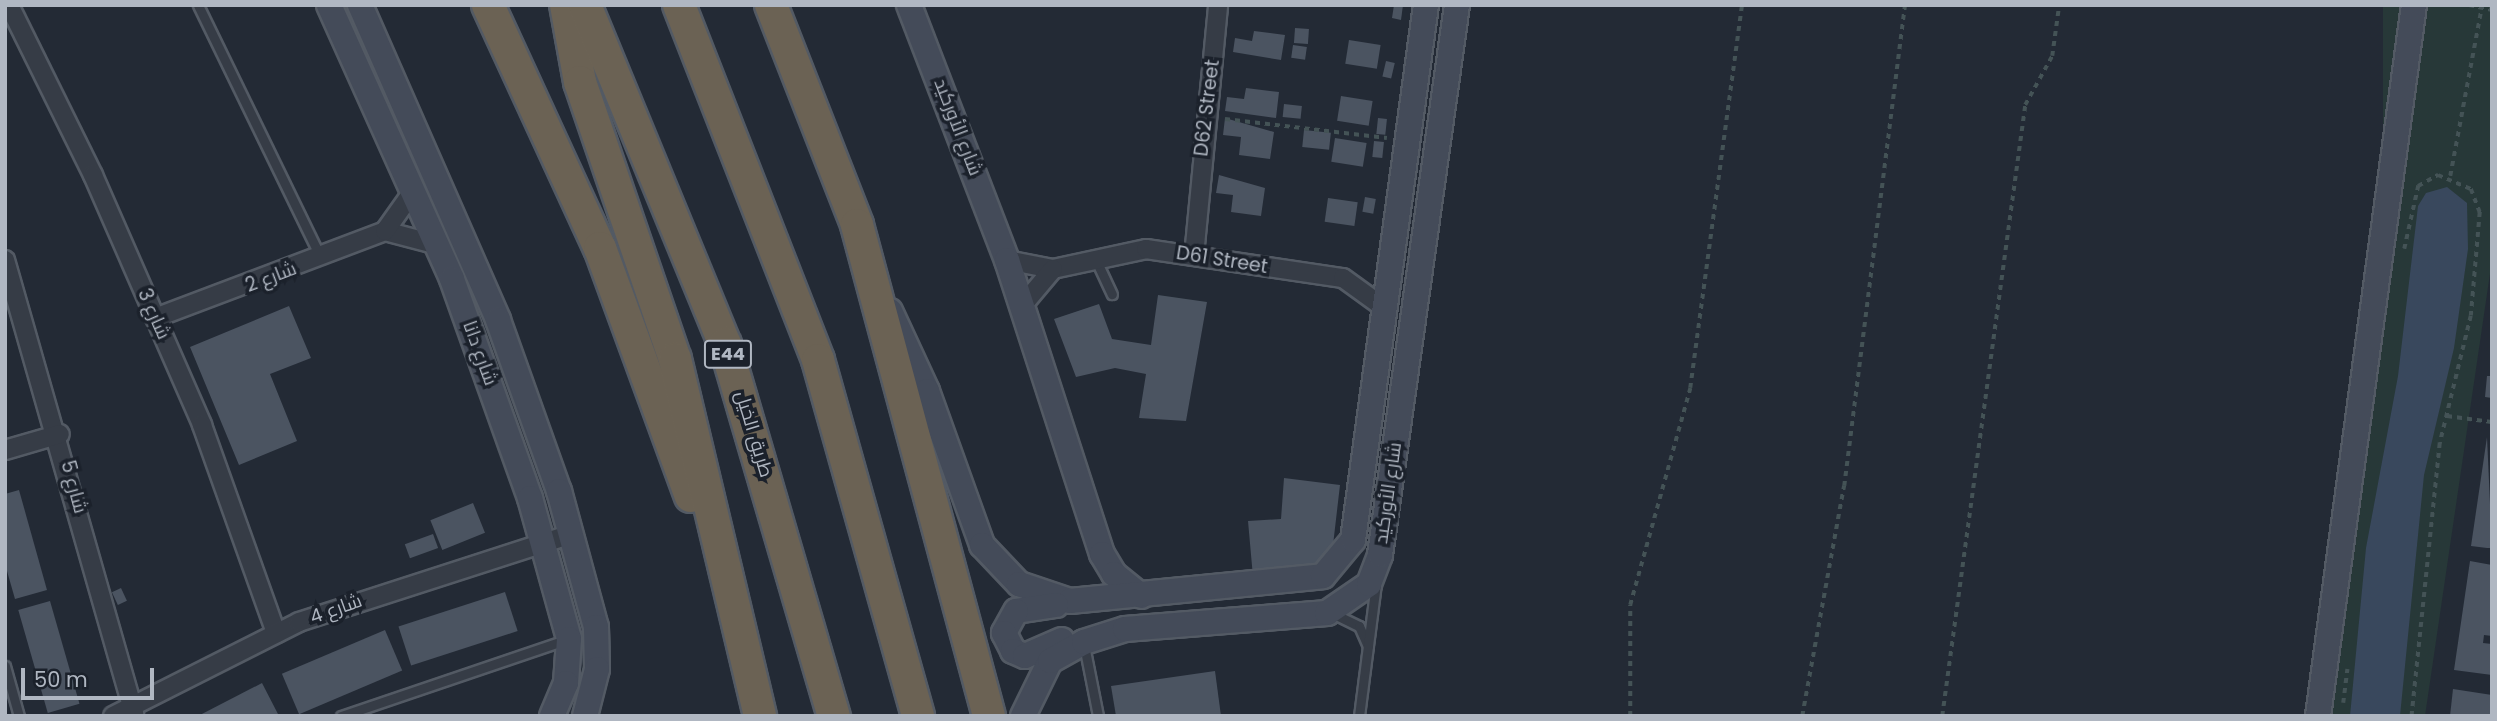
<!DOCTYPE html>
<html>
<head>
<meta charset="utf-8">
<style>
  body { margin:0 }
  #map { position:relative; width:2497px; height:721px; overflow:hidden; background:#232a35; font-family:Poppins,Cairo,sans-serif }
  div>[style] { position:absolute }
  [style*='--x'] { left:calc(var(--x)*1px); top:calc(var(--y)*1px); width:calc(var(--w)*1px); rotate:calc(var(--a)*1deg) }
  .green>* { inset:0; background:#273838; transform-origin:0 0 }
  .water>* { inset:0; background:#39485d }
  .building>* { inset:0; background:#4b5461; transform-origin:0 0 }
  .path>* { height:3.5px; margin-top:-1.75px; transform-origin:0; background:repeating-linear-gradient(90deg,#445356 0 5px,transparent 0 10px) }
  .roads { filter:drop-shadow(2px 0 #535a64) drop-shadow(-2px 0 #535a64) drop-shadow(0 2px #535a64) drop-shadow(0 -2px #535a64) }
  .lane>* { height:9px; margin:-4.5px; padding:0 4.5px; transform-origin:4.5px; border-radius:4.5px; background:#363c46 }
  .street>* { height:18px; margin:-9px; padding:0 9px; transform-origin:9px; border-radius:9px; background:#363c46 }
  .secondary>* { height:24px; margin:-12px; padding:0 12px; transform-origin:12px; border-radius:12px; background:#444b59 }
  .highway>* { height:32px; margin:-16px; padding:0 16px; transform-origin:16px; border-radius:16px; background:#6b6254 }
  span { translate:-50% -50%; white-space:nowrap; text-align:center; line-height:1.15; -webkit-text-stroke:7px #1b212b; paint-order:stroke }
  .shield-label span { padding:2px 5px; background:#1b212b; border:2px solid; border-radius:5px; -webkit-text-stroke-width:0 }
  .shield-label { font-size:18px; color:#b0b7c2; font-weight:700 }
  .street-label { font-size:19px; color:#b0b7c2 }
  .frame { position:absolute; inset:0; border:7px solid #b0b7c2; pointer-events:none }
  .scale { position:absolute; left:21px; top:668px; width:133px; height:32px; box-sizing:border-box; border:4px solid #b0b7c2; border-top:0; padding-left:9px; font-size:21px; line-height:24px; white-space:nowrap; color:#b0b7c2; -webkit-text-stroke:5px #1b212b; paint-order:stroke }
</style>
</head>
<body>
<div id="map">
  <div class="green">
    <i style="left:2383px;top:5px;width:26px;height:718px"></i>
    <i style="clip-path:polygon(2425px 5px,2492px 5px,2492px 260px,2425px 716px,2327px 716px)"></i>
  </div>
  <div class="water">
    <i style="clip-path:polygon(2447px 187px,2467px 203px,2468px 249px,2454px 348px,2424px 475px,2400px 716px,2350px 716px,2366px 548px,2398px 376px,2418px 206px,2426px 193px)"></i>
  </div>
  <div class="building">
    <i style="clip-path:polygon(1394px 5px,1403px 5px,1401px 20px,1392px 18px)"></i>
    <i style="left:1295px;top:28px;width:14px;height:15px;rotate:4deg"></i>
    <i style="clip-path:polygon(1254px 31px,1285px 35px,1281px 60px,1233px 52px,1235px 38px,1252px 41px)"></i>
    <i style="left:1349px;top:40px;width:32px;height:24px;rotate:9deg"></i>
    <i style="left:1293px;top:45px;width:14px;height:13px;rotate:8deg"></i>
    <i style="left:1386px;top:61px;width:9px;height:16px;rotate:13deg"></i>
    <i style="clip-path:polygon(1246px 88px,1279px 92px,1276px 118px,1225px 111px,1227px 97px,1244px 99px)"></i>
    <i style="left:1341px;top:96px;width:32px;height:25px;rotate:9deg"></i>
    <i style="left:1284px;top:104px;width:18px;height:13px;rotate:6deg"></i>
    <i style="clip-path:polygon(1225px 118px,1274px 132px,1270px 159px,1239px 155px,1241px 137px,1223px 135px)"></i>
    <i style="left:1378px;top:118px;width:9px;height:16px;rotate:6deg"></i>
    <i style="left:1304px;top:130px;width:27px;height:17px;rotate:6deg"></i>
    <i style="left:1335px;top:138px;width:32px;height:24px;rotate:9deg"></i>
    <i style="left:1374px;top:141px;width:10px;height:16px;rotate:6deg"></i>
    <i style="clip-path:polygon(1219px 175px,1265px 188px,1261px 216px,1231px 212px,1233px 195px,1216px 193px)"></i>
    <i style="left:1365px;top:197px;width:11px;height:15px;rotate:10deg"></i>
    <i style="left:1328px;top:198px;width:30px;height:24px;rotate:8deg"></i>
    <i style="clip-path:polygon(1158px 295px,1207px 302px,1186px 421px,1139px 418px,1146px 374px,1115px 368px,1076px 377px,1054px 319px,1099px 304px,1112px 339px,1151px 345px)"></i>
    <i style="clip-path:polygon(289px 306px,311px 358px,270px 374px,297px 441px,239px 465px,190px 347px)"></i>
    <i style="clip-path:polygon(2487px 376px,2492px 376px,2492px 398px,2485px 397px)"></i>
    <i style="clip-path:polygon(2487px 437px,2492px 548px,2487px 548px,2471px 546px)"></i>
    <i style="clip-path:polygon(1284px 478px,1340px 485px,1330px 571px,1253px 577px,1248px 521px,1281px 519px)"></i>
    <i style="clip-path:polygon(19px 490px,47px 590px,15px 599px,5px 564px,5px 494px)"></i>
    <i style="left:473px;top:503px;width:32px;height:46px;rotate:68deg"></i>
    <i style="left:433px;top:534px;width:15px;height:30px;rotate:70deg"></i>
    <i style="clip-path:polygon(2470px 561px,2492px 565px,2492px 636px,2484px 635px,2483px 643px,2492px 644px,2492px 675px,2454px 670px)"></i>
    <i style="left:121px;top:588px;width:14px;height:10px;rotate:65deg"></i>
    <i style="left:505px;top:592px;width:41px;height:112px;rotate:72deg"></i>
    <i style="left:50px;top:601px;width:107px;height:33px;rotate:74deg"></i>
    <i style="left:385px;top:630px;width:44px;height:112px;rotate:67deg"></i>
    <i style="clip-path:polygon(1215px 671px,1221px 716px,1116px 716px,1111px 686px)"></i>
    <i style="clip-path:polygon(262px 683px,279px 716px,198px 716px)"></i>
    <i style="clip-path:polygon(2453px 689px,2492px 695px,2490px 716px,2450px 716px)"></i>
  </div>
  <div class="path">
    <i style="--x:2469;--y:5;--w:24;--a:12"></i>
    <i style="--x:1225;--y:119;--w:163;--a:6.7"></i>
    <i style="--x:2450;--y:176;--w:169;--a:-79.4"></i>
    <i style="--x:2404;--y:249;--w:65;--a:-77.5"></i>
    <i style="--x:2418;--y:186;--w:23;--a:-29"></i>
    <i style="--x:2438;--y:175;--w:36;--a:23"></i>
    <i style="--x:2471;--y:189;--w:25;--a:69"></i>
    <i style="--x:2480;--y:212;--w:104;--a:94.9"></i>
    <i style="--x:2471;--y:316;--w:131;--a:103.7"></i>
    <i style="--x:2440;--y:443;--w:274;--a:95.9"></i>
    <i style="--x:2447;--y:416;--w:45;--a:7.6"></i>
    <i style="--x:2343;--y:703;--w:34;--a:-83"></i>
    <i style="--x:1630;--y:716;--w:111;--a:-90"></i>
    <i style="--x:1630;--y:605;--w:225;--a:-74.5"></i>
    <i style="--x:1690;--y:388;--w:387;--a:-82.3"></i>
    <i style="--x:1802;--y:716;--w:234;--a:-79.7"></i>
    <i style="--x:1844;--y:486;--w:485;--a:-82.8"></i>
    <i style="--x:1942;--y:716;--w:617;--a:-82.26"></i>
    <i style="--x:2025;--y:105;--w:56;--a:-61.1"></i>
    <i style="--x:2052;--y:56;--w:51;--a:-82.2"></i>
  </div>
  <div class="roads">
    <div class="lane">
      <i style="--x:198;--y:5;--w:281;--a:64.1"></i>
      <i style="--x:1095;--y:258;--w:40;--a:65"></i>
      <i style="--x:1332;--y:613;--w:30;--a:26"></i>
      <i style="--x:1359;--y:626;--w:22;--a:66"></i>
      <i style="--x:1084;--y:645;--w:72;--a:78.8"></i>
      <i style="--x:5;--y:666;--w:52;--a:74.4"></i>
      <i style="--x:341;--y:716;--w:237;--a:-18.7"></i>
      <i style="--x:1359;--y:716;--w:133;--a:-82.7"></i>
    </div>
    <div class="street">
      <i style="--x:9;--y:5;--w:190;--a:63.7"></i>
      <i style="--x:93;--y:175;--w:273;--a:66.4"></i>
      <i style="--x:202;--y:425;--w:221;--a:70.4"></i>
      <i style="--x:385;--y:231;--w:55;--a:14.8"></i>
      <i style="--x:1194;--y:256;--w:252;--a:-84.5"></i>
      <i style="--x:5;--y:260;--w:472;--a:74.1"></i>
      <i style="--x:1007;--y:260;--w:47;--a:11.1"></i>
      <i style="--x:1053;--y:269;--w:95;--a:-12.1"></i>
      <i style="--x:1146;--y:249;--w:199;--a:8.4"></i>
      <i style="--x:1343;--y:278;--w:49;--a:35.9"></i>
      <i style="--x:1022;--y:306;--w:48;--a:-50"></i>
      <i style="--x:155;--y:318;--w:246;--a:-20.7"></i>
      <i style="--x:385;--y:231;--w:50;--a:-54.7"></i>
      <i style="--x:5;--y:450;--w:57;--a:-16.2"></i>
      <i style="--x:113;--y:716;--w:208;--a:-26.8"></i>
      <i style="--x:299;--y:622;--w:286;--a:-17.9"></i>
    </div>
    <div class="secondary">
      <i style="--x:329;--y:5;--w:300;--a:65.8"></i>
      <i style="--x:452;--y:279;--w:232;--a:70.4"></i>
      <i style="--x:530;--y:498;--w:146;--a:74.5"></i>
      <i style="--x:569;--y:639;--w:44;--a:93.9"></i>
      <i style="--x:566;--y:683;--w:36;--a:113"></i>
      <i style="--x:360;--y:5;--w:344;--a:66.3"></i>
      <i style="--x:498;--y:320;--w:182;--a:70.4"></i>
      <i style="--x:559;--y:491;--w:141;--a:74.8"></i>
      <i style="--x:596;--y:627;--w:42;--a:88.6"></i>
      <i style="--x:597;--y:669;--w:49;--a:104.3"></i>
      <i style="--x:909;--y:5;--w:273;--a:69"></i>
      <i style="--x:1007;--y:260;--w:309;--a:72.1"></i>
      <i style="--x:1102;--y:554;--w:23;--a:59"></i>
      <i style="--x:1114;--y:574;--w:35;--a:39"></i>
      <i style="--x:890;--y:311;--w:88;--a:65.2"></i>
      <i style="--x:927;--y:391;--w:164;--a:70.3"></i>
      <i style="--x:982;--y:545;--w:54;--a:46.5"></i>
      <i style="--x:1019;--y:584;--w:54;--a:18.4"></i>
      <i style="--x:1070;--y:601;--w:254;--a:-5.6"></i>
      <i style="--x:1323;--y:576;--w:47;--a:-50.2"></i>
      <i style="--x:1353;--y:540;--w:540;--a:-82.23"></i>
      <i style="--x:1056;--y:605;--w:40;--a:171.5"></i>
      <i style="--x:1016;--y:611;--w:25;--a:119"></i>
      <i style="--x:1004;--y:633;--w:20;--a:63"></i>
      <i style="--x:1013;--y:651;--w:13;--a:23"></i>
      <i style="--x:1025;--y:656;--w:40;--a:-23.4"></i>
      <i style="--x:1023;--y:716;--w:61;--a:-63.9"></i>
      <i style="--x:1050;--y:661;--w:39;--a:-29"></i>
      <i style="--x:1084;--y:642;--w:43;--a:-17.6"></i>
      <i style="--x:1125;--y:629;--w:203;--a:-4.5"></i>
      <i style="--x:1327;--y:613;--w:51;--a:-34.6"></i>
      <i style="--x:1369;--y:584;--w:31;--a:-69"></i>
      <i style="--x:1380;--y:555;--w:555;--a:-82.03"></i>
      <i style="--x:2318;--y:716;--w:717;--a:-82.31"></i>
    </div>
    <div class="highway">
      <i style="--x:488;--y:5;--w:268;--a:65.3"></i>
      <i style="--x:600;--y:248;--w:264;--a:69.9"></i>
      <i style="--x:566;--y:5;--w:78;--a:79.7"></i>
      <i style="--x:580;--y:82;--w:293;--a:71.1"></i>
      <i style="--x:675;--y:359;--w:367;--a:76.6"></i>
      <i style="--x:585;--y:5;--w:367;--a:67.6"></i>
      <i style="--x:725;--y:344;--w:388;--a:73.7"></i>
      <i style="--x:679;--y:5;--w:381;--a:68.6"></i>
      <i style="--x:818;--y:360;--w:370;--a:74.3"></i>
      <i style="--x:771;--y:5;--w:236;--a:68.6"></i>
      <i style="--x:857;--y:225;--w:508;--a:74.95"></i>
    </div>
  </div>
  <div class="shield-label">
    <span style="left:728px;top:354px">E44</span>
  </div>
  <div class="street-label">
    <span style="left:1207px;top:108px;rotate:-83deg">D62 Street</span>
    <span style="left:958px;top:127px;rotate:69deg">شارع الأوركيد</span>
    <span style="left:1222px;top:260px;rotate:9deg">D61 Street</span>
    <span style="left:271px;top:277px;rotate:-21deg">شارع 2</span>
    <span style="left:154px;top:314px;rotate:66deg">شارع 3</span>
    <span style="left:480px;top:353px;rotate:70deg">شارع دانا</span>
    <span style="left:754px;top:434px;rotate:73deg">طريق الخيل</span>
    <span style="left:74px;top:487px;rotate:75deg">شارع 5</span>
    <span style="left:1388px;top:493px;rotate:-82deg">شارع الأوركيد</span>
    <span style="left:336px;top:609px;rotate:-20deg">شارع 4</span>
  </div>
  <div class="frame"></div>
  <div class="scale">50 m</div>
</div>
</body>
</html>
